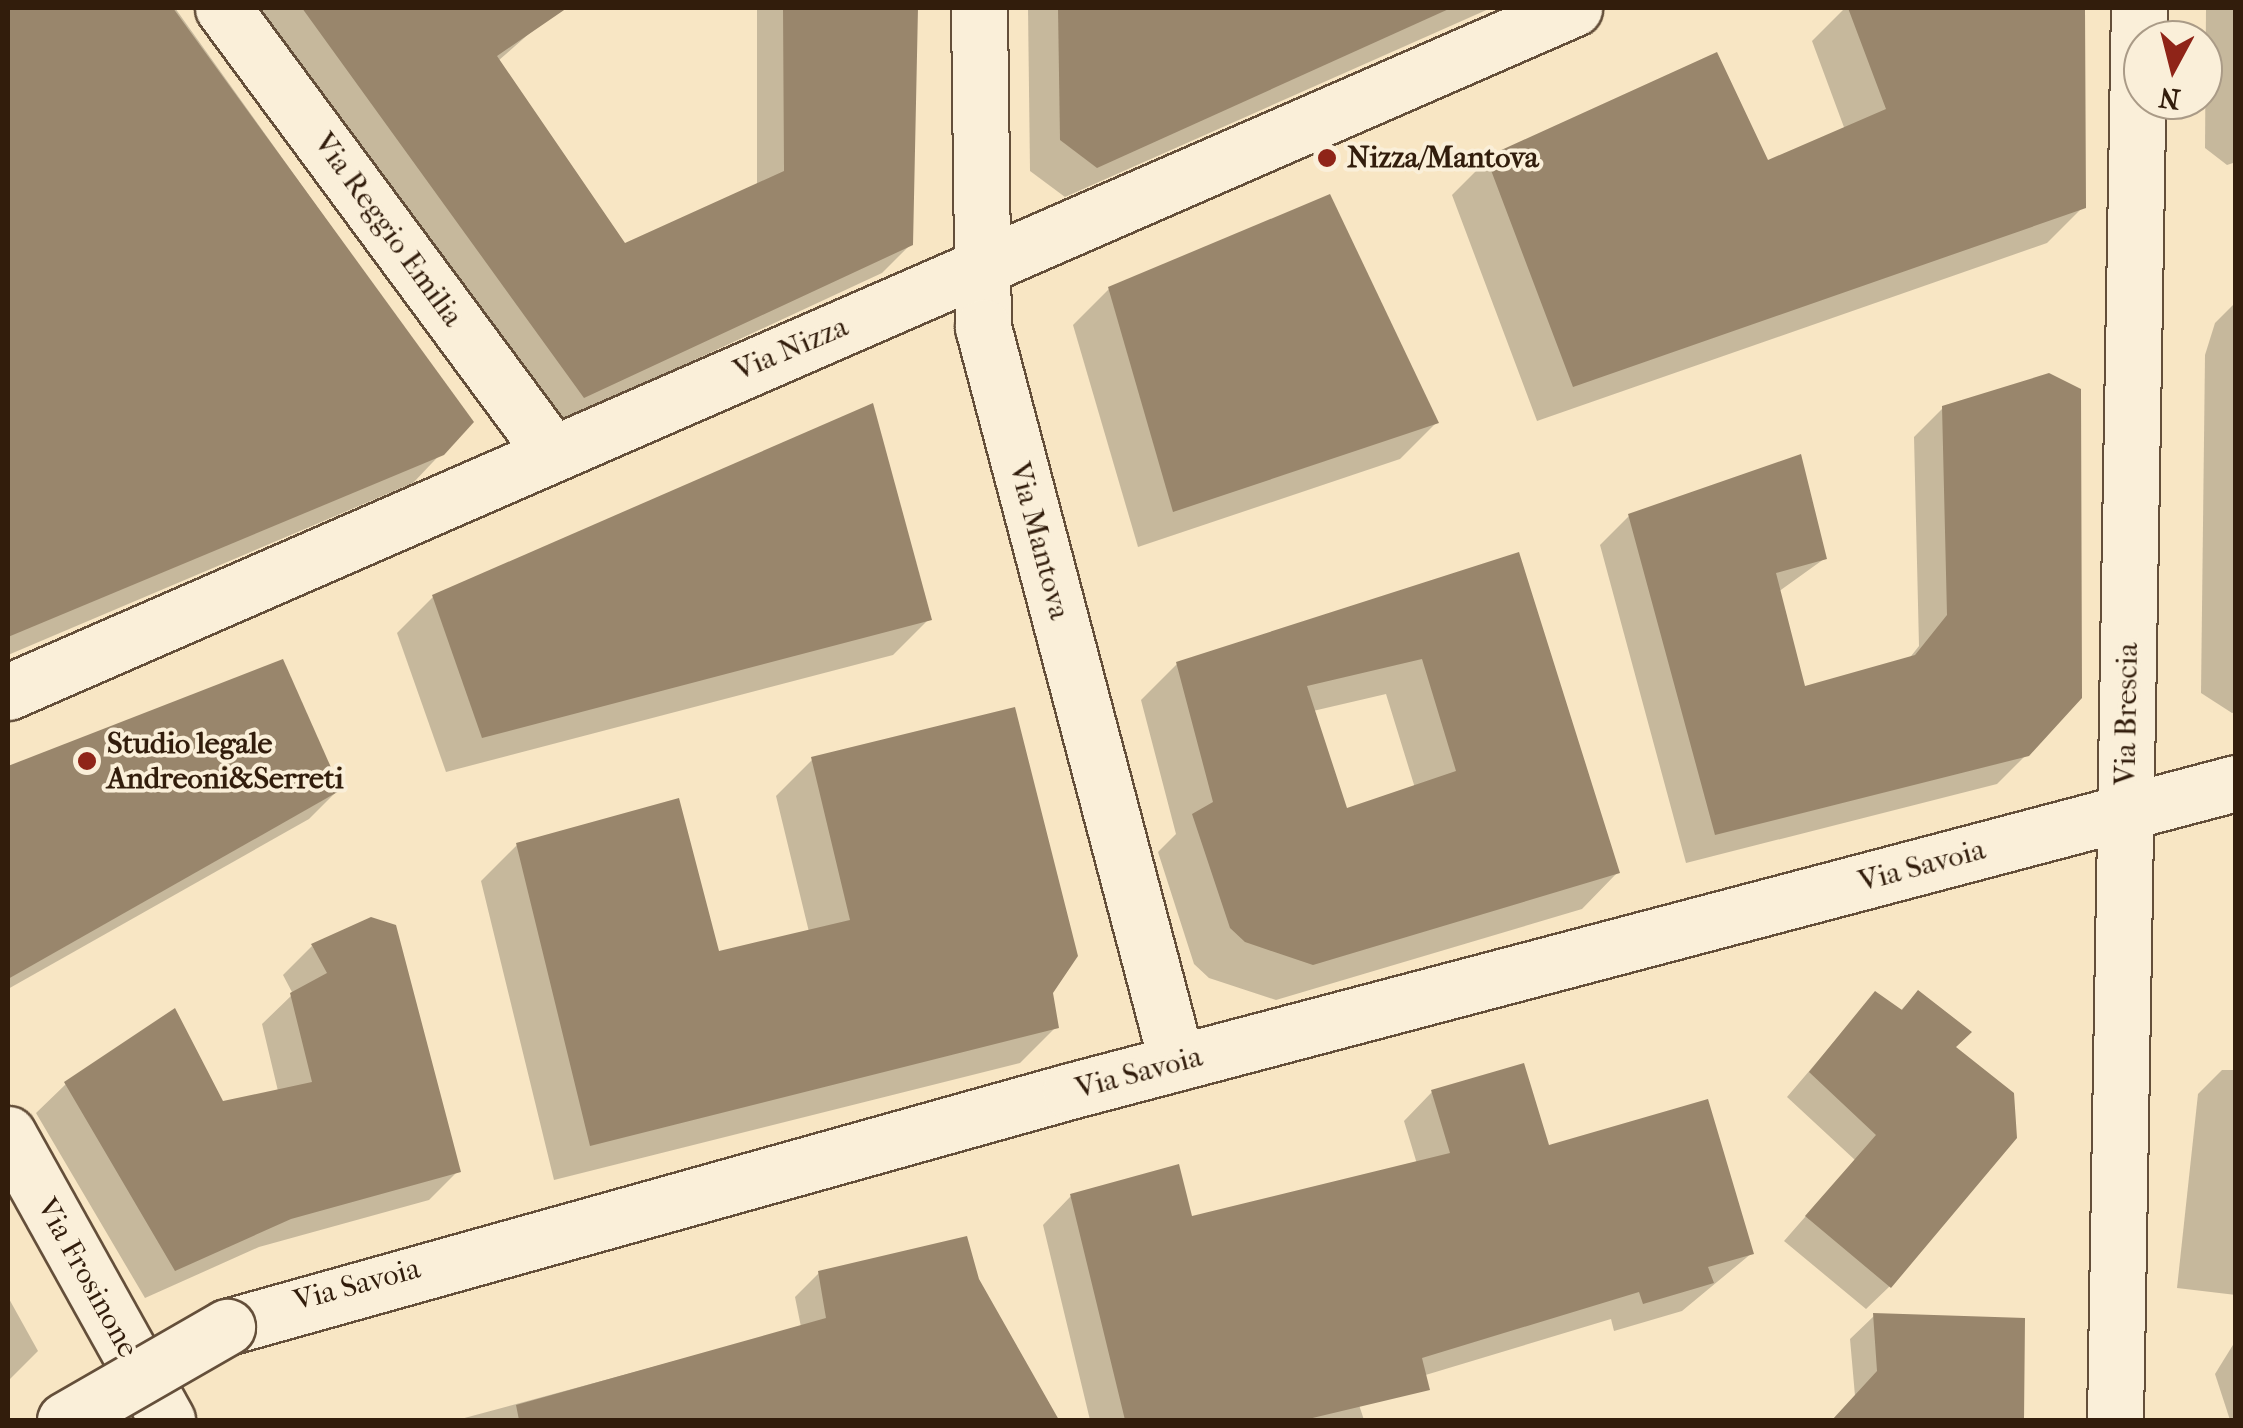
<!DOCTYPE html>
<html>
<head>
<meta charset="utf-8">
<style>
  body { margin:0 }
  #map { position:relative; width:2243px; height:1428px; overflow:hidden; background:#f8e6c4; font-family:"IM FELL French Canon",serif }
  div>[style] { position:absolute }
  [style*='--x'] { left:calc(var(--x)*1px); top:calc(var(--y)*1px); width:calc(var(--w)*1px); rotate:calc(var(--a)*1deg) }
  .shadow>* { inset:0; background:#0003 }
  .building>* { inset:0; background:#99866c }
  .roads { filter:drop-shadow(2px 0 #644f3a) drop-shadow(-2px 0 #644f3a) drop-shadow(0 2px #644f3a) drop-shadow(0 -2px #644f3a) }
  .minor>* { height:55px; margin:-27.5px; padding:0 27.5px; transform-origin:27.5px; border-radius:27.5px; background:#faefd9 }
  .bridges { filter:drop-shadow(2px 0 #644f3a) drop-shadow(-2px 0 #644f3a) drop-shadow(0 2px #644f3a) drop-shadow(0 -2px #644f3a) }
  .minor-bridge>* { height:55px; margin:-27.5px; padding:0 27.5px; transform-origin:27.5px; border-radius:27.5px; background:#faefd9 }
  .dots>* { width:28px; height:28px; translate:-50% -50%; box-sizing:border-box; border:5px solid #faefd9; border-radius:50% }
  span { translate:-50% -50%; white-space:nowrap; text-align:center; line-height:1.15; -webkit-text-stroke:8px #faefd9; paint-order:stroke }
  .poi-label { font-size:30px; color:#321d0c; font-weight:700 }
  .left { translate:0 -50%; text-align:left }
  .street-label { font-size:30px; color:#321d0c }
  .frame { position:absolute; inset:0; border:10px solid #321d0c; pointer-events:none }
  .north { position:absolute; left:2123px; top:20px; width:100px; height:100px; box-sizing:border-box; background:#faefd9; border:2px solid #aa9b87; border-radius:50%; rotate:187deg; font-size:28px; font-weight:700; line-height:40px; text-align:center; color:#321d0c }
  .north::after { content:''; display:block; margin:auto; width:35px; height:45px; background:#8f2418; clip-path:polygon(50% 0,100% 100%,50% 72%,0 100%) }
</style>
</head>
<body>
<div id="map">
  <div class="shadow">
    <i style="clip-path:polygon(8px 8px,175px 8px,471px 422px,413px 483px,8px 655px)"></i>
    <i style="clip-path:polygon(251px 8px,529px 8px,540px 24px,498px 61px,624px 246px,757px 186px,757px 8px,913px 8px,911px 244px,882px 273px,555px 425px)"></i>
    <i style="clip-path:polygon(1028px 8px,1491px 8px,1065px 197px,1030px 171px)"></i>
    <i style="clip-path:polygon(1845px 8px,2082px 8px,2083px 207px,2047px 243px,1537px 421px,1452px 195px,1488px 159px,1767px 163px,1845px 130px,1812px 41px)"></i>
    <i style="clip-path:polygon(2206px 8px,2236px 8px,2236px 162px,2227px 165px,2205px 148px)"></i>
    <i style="clip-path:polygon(1109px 289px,1436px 423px,1400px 459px,1138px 547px,1073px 325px)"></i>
    <i style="clip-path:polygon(2236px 302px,2236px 712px,2232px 713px,2201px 693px,2205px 355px,2215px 323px)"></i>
    <i style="clip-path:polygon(1943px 408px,2027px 754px,1997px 784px,1686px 863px,1600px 545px,1629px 516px,1824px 559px,1778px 592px,1803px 689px,1908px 660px,1919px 646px,1914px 437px)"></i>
    <i style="clip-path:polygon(evenodd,1518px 555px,1617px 873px,1582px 909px,1276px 1000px,1209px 978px,1194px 964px,1158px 852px,1176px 834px,1141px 700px,1177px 664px,1518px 555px,1386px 694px,1415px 788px,1346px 811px,1313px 711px,1386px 694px)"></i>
    <i style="clip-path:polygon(433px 597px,929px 619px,893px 655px,446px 772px,397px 633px)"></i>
    <i style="clip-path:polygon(281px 663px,338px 790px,309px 819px,8px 989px,8px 768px)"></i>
    <i style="clip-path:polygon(812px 760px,1051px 992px,1056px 1027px,1020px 1063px,554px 1180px,481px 881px,517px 845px,717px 954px,809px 932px,776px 796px)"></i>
    <i style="clip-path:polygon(312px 946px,458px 1171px,429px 1200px,259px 1247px,145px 1298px,36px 1113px,66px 1084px,221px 1104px,278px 1091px,262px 1024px,293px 994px,283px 975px)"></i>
    <i style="clip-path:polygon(1918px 993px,1953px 1048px,1890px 1286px,1866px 1309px,1784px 1241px,1855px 1160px,1787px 1097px,1875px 994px,1900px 1011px)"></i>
    <i style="clip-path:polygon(2222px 1070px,2236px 1070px,2236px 1295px,2177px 1288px,2198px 1094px)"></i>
    <i style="clip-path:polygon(1432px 1092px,1752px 1253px,1682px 1311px,1614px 1331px,1611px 1319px,1409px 1380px,1310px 1256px,1364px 1420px,1090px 1420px,1043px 1225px,1071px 1196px,1190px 1219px,1417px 1164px,1404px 1121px)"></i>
    <i style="clip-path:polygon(819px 1273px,977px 1280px,1055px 1420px,457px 1420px,801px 1327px,795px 1297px)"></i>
    <i style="clip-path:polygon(8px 1297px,38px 1351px,8px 1381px)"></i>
    <i style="clip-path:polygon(1874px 1316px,2022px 1320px,2021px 1420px,1838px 1420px,1855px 1396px,1850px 1339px)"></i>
    <i style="clip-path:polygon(2236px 1340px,2236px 1420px,2230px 1420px,2215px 1374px)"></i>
  </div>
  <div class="building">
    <i style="clip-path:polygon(8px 8px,173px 8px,474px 422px,444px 455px,8px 637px)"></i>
    <i style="clip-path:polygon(302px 8px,567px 8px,497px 56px,625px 243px,784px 171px,783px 8px,918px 8px,913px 245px,584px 398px)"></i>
    <i style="clip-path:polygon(1058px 8px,1451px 8px,1097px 168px,1060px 140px)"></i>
    <i style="clip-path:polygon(1848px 8px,2085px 8px,2086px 208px,1573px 387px,1486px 157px,1717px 52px,1768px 160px,1886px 109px)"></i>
    <i style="clip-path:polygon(1330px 194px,1439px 423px,1173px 512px,1108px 287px)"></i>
    <i style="clip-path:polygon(2049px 373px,2081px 389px,2082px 698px,2029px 756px,1715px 835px,1628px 514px,1801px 454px,1827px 559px,1776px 573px,1805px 686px,1915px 655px,1947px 615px,1942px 406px)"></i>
    <i style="clip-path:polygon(873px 403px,932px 620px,482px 738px,432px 595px)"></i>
    <i style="clip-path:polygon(evenodd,1519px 552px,1620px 873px,1313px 965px,1245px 942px,1230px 928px,1192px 814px,1213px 802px,1176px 662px,1519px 552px,1422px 659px,1456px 771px,1347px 808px,1307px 686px,1422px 659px)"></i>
    <i style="clip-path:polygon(283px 659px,341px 790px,8px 979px,8px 766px)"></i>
    <i style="clip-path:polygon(1015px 707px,1078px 956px,1053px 993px,1059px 1028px,590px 1146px,516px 843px,679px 798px,719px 951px,850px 920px,811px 757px)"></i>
    <i style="clip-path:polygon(371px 917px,396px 925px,461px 1172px,291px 1219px,175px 1271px,64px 1082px,175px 1008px,223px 1101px,312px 1082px,290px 993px,327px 973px,311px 944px)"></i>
    <i style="clip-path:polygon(1918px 990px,1972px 1032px,1956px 1047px,2014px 1093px,2017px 1138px,1891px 1288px,1805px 1216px,1876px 1135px,1809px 1072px,1875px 991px,1902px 1010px)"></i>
    <i style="clip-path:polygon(1524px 1063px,1549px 1145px,1708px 1099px,1754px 1254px,1708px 1267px,1714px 1283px,1643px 1304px,1639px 1292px,1422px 1358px,1430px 1390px,1304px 1420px,1125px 1420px,1070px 1194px,1179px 1164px,1192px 1216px,1450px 1153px,1431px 1090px)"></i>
    <i style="clip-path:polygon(967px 1236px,979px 1279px,1059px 1420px,519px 1420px,516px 1405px,826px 1318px,818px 1271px)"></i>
    <i style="clip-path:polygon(1873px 1313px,2025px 1318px,2024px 1420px,1832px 1420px,1877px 1371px)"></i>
  </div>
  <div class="roads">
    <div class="minor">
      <i style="--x:223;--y:8;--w:553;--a:53.52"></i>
      <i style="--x:979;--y:8;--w:319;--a:89.3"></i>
      <i style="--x:983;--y:327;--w:761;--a:75.23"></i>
      <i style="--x:8;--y:692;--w:1709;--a:-23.59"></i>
      <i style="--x:8;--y:1134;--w:327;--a:60.9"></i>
      <i style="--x:227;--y:1327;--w:875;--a:-15.64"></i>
      <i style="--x:1070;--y:1091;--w:1206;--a:-14.8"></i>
      <i style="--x:2115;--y:1420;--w:1412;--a:-89.03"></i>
    </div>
  </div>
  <div class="bridges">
    <div class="minor-bridge">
      <i style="--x:65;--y:1420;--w:187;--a:-29.9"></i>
    </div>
  </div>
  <div class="dots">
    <i style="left:1327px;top:158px;background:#8f2418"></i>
    <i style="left:87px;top:761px;background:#8f2418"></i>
  </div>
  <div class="poi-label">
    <span class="left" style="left:1347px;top:158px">Nizza/Mantova</span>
    <span class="left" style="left:107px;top:761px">Studio legale<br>Andreoni&amp;Serreti</span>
  </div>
  <div class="street-label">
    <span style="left:388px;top:230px;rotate:54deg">Via Reggio Emilia</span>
    <span style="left:791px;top:349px;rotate:-23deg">Via Nizza</span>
    <span style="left:1039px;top:541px;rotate:75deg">Via Mantova</span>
    <span style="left:2127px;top:714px;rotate:-89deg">Via Brescia</span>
    <span style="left:1922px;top:866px;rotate:-15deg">Via Savoia</span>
    <span style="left:1139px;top:1073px;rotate:-15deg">Via Savoia</span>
    <span style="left:87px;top:1278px;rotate:61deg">Via Frosinone</span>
    <span style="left:357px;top:1285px;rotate:-15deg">Via Savoia</span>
  </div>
  <div class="frame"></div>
  <div class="north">N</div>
</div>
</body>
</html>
